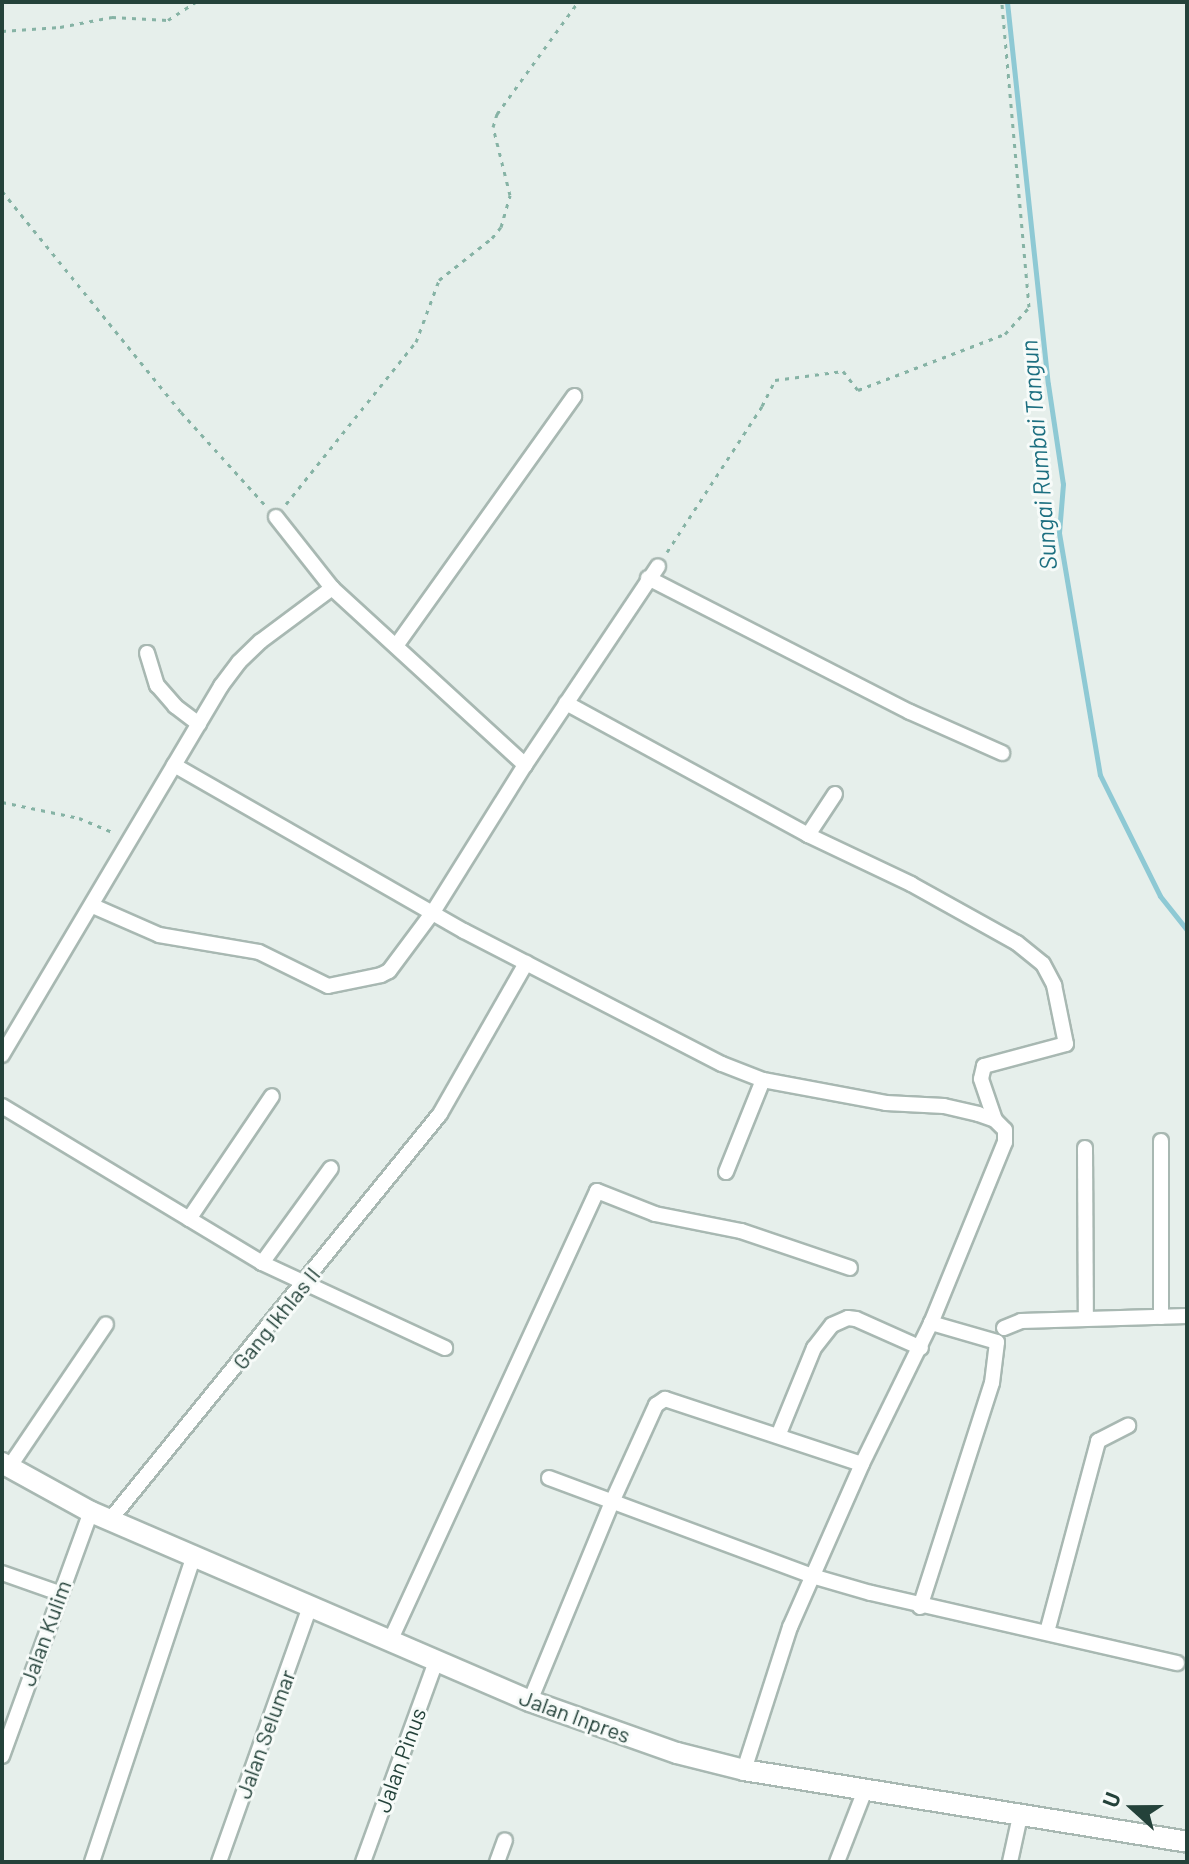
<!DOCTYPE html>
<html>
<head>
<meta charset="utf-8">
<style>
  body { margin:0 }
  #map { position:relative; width:1189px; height:1864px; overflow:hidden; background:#e6efeb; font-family:Barlow,sans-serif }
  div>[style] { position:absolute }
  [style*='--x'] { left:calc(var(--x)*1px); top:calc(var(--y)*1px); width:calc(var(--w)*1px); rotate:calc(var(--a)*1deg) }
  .stream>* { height:5px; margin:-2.5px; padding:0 2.5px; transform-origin:2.5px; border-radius:2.5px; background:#8ec9d4 }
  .path>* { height:3px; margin-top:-1.5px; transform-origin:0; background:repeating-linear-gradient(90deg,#86b3a5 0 4px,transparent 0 10px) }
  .roads { filter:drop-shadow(2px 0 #a8b8b2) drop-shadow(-2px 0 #a8b8b2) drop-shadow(0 2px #a8b8b2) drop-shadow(0 -2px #a8b8b2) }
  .minor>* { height:14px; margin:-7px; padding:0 7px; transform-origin:7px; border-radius:7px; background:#fff }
  .secondary>* { height:20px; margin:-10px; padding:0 10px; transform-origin:10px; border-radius:10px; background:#fff }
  span { translate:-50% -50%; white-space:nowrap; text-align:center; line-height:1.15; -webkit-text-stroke:6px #f7fbf9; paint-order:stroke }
  .street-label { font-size:22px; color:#24423a }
  .water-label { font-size:24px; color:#1c6f80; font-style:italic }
  .frame { position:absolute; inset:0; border:4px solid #24423a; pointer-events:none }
  .north { position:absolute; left:1093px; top:1768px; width:80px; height:80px; -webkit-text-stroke:6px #f7fbf9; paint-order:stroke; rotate:291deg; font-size:22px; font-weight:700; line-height:32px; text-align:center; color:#24423a }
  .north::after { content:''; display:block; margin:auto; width:28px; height:36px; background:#24423a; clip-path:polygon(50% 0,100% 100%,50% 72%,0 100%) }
</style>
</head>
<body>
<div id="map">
  <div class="stream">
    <i style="--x:1007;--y:2;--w:384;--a:83.9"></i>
    <i style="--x:1048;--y:384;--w:101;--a:81.5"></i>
    <i style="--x:1063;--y:484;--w:49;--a:94.7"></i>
    <i style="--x:1059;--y:533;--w:245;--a:80.4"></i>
    <i style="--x:1100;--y:775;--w:135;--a:63.6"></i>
    <i style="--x:1160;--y:896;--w:43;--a:51.5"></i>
  </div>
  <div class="path">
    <i style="--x:2;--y:31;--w:58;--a:-3.9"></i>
    <i style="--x:60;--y:27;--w:53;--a:-10.9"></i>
    <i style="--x:112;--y:17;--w:56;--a:3.1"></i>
    <i style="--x:168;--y:20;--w:33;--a:-33"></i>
    <i style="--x:2;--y:191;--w:284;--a:51"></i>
    <i style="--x:181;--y:412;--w:125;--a:47.9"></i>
    <i style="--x:286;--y:504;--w:208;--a:-51.3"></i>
    <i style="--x:416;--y:342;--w:66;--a:-69.6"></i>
    <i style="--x:439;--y:280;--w:68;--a:-38.4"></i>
    <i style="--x:492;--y:238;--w:14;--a:-51"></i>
    <i style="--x:501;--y:227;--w:33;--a:-74"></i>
    <i style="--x:510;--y:195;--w:70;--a:-104"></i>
    <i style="--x:493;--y:127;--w:14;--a:-73"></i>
    <i style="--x:497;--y:114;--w:138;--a:-54.1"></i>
    <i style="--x:667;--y:552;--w:174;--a:-56.9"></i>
    <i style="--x:762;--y:406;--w:29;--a:-63"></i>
    <i style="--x:775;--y:380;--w:69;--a:-7.5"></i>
    <i style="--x:843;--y:371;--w:24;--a:52"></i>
    <i style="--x:858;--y:390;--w:157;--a:-20.9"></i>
    <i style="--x:1005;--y:334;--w:36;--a:-48"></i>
    <i style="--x:1029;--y:307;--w:306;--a:-95.1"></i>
    <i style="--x:2;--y:802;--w:79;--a:11.7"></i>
    <i style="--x:79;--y:818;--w:39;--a:23"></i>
  </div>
  <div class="roads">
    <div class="minor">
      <i style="--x:276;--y:517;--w:90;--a:51.7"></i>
      <i style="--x:332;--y:588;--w:262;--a:42.5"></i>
      <i style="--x:648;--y:578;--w:294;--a:27.1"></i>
      <i style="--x:910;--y:712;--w:101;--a:24"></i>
      <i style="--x:396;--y:646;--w:307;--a:-54.5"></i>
      <i style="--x:147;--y:653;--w:34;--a:73"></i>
      <i style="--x:157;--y:685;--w:28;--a:49"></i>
      <i style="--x:175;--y:706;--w:30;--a:37"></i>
      <i style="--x:566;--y:703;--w:276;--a:28.6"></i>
      <i style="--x:808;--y:835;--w:114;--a:25.4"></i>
      <i style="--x:911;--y:884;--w:121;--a:29.1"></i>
      <i style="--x:1017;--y:943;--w:33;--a:39"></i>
      <i style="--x:1043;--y:964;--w:24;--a:62"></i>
      <i style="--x:1054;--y:985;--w:60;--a:78.5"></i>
      <i style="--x:1066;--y:1044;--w:85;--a:165"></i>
      <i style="--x:984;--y:1066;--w:13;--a:103"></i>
      <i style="--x:981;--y:1079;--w:43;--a:71.1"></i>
      <i style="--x:174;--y:765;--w:334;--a:29.8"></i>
      <i style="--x:464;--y:931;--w:290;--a:27.3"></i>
      <i style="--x:722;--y:1064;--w:44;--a:21.3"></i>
      <i style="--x:763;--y:1080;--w:125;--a:10.6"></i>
      <i style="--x:886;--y:1103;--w:58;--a:3"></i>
      <i style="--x:944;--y:1106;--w:35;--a:13"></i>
      <i style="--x:978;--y:1114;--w:18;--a:19"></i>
      <i style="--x:995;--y:1120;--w:14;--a:45"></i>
      <i style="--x:1005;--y:1130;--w:12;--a:90"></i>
      <i style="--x:1005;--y:1142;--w:196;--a:112.2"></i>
      <i style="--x:931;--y:1323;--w:157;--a:116.1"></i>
      <i style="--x:862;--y:1464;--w:178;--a:113.8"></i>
      <i style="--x:790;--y:1627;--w:150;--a:107.8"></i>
      <i style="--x:808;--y:835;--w:49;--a:-56.6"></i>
      <i style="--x:93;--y:906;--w:72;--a:23.7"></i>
      <i style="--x:159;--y:935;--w:101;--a:9.6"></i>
      <i style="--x:259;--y:952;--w:77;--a:26.2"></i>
      <i style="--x:328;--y:986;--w:54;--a:-11.7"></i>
      <i style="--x:381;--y:975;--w:9;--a:-27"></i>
      <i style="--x:389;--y:971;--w:74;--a:-53.3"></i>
      <i style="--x:433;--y:912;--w:173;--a:-58"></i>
      <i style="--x:525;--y:765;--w:239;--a:-56.2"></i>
      <i style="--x:2;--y:1055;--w:429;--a:-59.3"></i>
      <i style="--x:221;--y:686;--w:30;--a:-53"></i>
      <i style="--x:239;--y:662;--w:30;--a:-44"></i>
      <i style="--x:261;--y:641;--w:89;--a:-36.7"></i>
      <i style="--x:2;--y:1106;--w:304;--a:31.1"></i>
      <i style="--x:262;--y:1263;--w:202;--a:24.9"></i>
      <i style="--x:1085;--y:1148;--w:170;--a:89.7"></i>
      <i style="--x:726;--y:1172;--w:99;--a:-68.1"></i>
      <i style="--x:189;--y:1219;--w:148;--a:-56"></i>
      <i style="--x:262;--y:1263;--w:117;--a:-54"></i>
      <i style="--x:1161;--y:1317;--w:176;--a:-90"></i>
      <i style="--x:1004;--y:1328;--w:18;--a:-22"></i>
      <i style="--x:1021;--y:1321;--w:166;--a:-1.7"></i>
      <i style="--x:778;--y:1436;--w:95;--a:-67.8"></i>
      <i style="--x:814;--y:1348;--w:29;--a:-52"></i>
      <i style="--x:832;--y:1325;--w:17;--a:-24"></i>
      <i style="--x:848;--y:1318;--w:8;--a:7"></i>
      <i style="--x:856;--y:1319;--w:71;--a:24"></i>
      <i style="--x:10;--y:1466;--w:171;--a:-55.9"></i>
      <i style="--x:549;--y:1478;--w:281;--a:20.4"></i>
      <i style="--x:812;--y:1576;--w:61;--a:16.1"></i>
      <i style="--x:871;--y:1593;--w:314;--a:12.9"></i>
      <i style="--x:110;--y:1520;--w:523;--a:-50.9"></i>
      <i style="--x:440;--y:1114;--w:174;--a:-60.3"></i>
      <i style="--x:2;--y:1573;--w:60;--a:19.3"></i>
      <i style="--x:920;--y:1607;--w:235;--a:-72.2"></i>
      <i style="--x:992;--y:1383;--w:41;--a:-83"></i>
      <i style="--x:997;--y:1342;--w:69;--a:-163.9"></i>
      <i style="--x:1047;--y:1632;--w:198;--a:-75"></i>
      <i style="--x:1098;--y:1441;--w:34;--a:-27"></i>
      <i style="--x:391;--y:1639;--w:493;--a:-65.3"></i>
      <i style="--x:597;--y:1191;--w:62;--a:21.6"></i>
      <i style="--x:655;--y:1214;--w:88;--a:11.2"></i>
      <i style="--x:741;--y:1231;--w:115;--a:18.7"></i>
      <i style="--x:530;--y:1701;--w:215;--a:-67.6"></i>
      <i style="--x:612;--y:1502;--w:107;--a:-65.6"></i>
      <i style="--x:656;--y:1405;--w:11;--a:-34"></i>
      <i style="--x:665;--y:1399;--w:207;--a:18.3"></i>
      <i style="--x:2;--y:1756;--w:260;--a:-70"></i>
      <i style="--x:92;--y:1862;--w:323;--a:-71.6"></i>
      <i style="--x:219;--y:1862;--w:272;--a:-70.4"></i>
      <i style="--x:363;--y:1862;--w:216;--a:-70"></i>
      <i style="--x:497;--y:1862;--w:23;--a:-70"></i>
      <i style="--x:837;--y:1862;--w:77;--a:-68.7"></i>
      <i style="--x:1010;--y:1862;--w:47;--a:-77.7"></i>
    </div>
    <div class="secondary">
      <i style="--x:2;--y:1463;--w:102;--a:28.8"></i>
      <i style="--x:91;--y:1512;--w:478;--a:23.3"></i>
      <i style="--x:530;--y:1701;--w:156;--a:19.5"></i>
      <i style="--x:677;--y:1753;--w:69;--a:14.2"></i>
      <i style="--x:744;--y:1770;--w:449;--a:9.2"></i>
    </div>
  </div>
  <div class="street-label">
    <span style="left:276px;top:1318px;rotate:-51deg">Gang Ikhlas II</span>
    <span style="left:45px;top:1633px;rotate:-70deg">Jalan Kulim</span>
    <span style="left:575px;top:1716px;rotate:20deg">Jalan Inpres</span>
    <span style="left:265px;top:1734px;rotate:-70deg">Jalan Selumar</span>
    <span style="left:400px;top:1760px;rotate:-70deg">Jalan Pinus</span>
  </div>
  <div class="water-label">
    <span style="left:1038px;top:455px;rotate:-95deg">Sungai Rumbai Tangun</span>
  </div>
  <div class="frame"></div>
  <div class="north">U</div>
</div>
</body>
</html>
